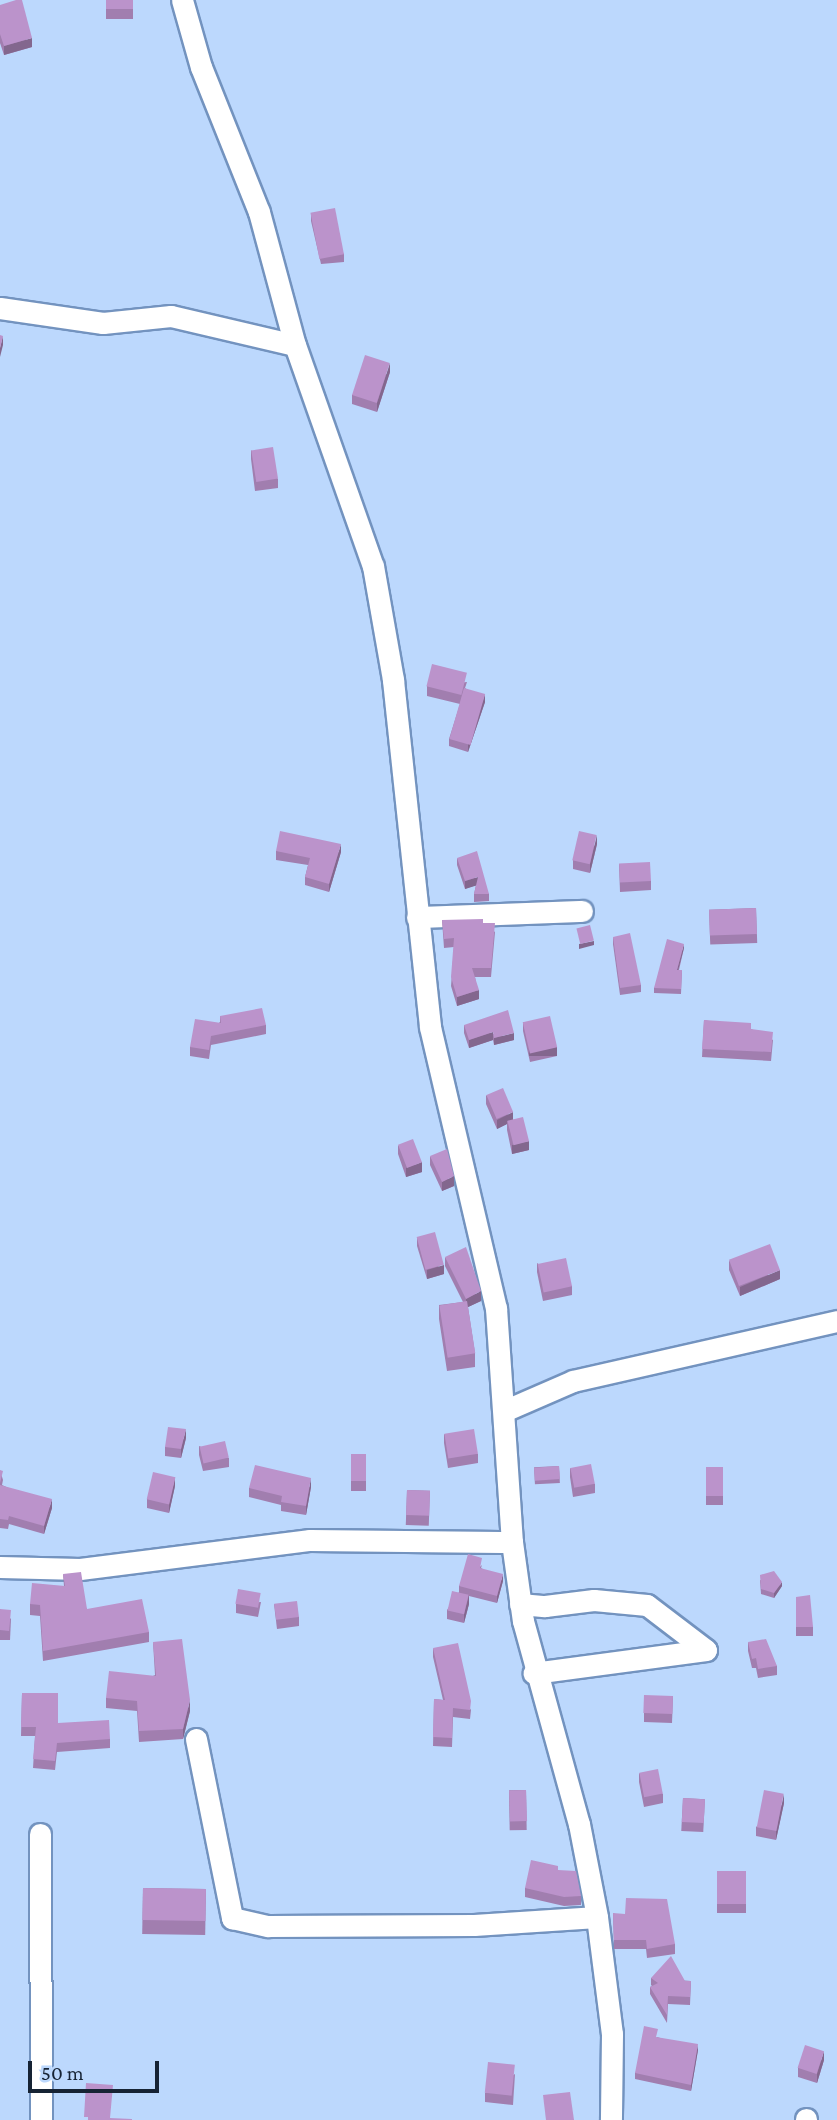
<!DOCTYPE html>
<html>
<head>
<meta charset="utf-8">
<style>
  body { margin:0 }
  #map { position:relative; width:837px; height:2120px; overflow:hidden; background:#bcd8fd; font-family:"Crimson Pro",serif }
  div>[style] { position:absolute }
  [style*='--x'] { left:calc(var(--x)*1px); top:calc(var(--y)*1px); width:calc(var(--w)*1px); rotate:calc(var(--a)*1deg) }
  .roads { filter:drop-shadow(2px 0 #7393bf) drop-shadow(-2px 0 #7393bf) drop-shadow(0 2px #7393bf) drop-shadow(0 -2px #7393bf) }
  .minor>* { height:21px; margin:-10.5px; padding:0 10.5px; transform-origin:10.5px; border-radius:10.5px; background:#fff }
  .wall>* { inset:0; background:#a17eaf; transform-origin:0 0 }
  .shaded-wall>* { inset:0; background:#83678e; transform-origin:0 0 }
  .building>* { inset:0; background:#bb93cb; transform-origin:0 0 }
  span { translate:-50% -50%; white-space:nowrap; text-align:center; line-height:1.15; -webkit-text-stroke:7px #bcd8fd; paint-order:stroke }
  .scale { position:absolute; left:28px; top:2061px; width:131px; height:32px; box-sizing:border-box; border:4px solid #162334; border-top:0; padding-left:9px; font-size:21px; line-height:24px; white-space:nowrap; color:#162334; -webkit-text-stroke:5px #bcd8fd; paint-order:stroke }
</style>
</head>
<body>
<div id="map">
  <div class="roads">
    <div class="minor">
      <i style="--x:182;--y:0;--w:70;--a:74.2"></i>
      <i style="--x:201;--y:67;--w:156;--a:68.2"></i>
      <i style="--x:259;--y:212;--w:138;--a:74.9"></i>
      <i style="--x:295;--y:345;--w:234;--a:70.6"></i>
      <i style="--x:373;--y:566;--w:116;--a:80"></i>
      <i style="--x:393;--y:680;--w:349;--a:83.9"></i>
      <i style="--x:430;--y:1027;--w:289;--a:76.8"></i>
      <i style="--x:496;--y:1308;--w:235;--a:86.1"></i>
      <i style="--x:512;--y:1542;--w:80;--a:82.1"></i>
      <i style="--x:523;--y:1621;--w:211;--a:74.6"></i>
      <i style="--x:579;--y:1824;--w:95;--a:79"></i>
      <i style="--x:597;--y:1917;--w:118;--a:82.7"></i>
      <i style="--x:612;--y:2034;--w:86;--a:90.7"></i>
      <i style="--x:0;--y:308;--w:104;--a:8.3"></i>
      <i style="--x:103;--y:323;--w:68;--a:-5.9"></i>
      <i style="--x:171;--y:316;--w:127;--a:13.2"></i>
      <i style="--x:417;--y:917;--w:165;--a:-2.1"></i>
      <i style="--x:504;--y:1411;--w:75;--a:-23.5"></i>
      <i style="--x:573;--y:1381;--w:271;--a:-12.8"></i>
      <i style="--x:0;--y:1567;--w:80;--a:1.4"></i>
      <i style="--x:80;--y:1569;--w:232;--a:-7.2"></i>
      <i style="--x:310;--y:1540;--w:202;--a:0.6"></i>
      <i style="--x:520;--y:1604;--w:25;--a:5"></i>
      <i style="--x:545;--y:1606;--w:49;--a:-7"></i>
      <i style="--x:594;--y:1600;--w:53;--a:5.4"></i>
      <i style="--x:647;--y:1605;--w:74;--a:37.3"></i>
      <i style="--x:706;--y:1650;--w:174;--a:172.4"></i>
      <i style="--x:196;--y:1739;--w:183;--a:78.6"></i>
      <i style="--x:232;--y:1918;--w:37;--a:13"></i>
      <i style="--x:268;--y:1926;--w:206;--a:-0.3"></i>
      <i style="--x:474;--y:1925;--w:123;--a:-3.7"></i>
      <i style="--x:40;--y:1834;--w:286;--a:89.8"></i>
      <i style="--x:806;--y:2120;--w:1;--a:-90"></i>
    </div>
  </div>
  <div class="wall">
    <i style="left:106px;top:0;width:27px;height:19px"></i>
    <i style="clip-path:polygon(0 5px,32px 47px,4px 55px,0 43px)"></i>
    <i style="clip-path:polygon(311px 213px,344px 254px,344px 262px,321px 264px,311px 221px)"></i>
    <i style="clip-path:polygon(390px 372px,377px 412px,352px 404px,352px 395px)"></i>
    <i style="clip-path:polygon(251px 450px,278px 479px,278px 488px,255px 491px,251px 459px)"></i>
    <i style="clip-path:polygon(467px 682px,465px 688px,485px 702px,468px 752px,449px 746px,449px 739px,460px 704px,427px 696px,427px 686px)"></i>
    <i style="clip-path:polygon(597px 844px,590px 873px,573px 869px,573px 860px)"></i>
    <i style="clip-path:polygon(276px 851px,341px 852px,329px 892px,305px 885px,305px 877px,308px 865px,276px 860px)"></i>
    <i style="clip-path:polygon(457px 858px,489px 894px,489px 901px,474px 902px,474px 894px,476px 885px,465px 889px,457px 865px)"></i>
    <i style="clip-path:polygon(619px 864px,651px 881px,651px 890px,620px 892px)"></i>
    <i style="left:756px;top:908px;width:35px;height:47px;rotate:88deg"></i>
    <i style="clip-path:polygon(442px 920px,483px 923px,495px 932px,491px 977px,475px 977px,479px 999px,457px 1006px,451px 986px,454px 947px,444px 948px)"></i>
    <i style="clip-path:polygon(613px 937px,641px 985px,641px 992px,620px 995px,613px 944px)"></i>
    <i style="clip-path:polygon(684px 948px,679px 970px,682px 970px,681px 994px,654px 993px,654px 988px)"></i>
    <i style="clip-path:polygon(220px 1016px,266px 1025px,266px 1034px,211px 1045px,209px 1059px,190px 1056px,190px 1047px,220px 1022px)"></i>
    <i style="clip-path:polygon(704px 1020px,751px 1029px,773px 1040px,771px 1061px,702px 1057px)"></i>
    <i style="clip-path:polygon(523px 1022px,557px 1056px,530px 1062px,523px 1031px)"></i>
    <i style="clip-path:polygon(464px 1025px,514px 1040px,494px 1045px,493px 1040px,469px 1048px,464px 1033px)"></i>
    <i style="clip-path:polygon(486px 1095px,513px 1119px,529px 1150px,512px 1154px,507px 1130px,507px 1124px,497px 1129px,486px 1104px)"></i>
    <i style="clip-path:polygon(398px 1145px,422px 1172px,406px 1177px,398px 1154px)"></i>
    <i style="clip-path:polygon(430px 1156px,454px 1186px,442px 1191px,430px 1165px)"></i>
    <i style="clip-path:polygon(417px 1237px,444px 1274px,427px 1279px,417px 1246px)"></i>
    <i style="clip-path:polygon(445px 1257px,481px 1301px,468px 1307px,475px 1353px,475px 1367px,447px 1371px,439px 1319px,439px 1305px,463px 1302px,445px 1266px)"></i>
    <i style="clip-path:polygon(729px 1261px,780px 1279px,740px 1296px,729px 1270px)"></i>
    <i style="clip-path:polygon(537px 1263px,572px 1286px,572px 1295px,543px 1301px,537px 1272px)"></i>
    <i style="clip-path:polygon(444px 1434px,478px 1454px,478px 1463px,448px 1468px,444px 1443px)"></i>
    <i style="clip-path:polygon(186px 1438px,181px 1458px,165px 1456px,165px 1447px)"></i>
    <i style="clip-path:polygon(199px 1446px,229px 1458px,229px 1467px,203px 1471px,199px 1455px)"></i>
    <i style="left:351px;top:1454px;width:15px;height:37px"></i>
    <i style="left:559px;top:1466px;width:17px;height:25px;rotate:87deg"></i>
    <i style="left:723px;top:1467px;width:38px;height:17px;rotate:90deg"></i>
    <i style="clip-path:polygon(570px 1468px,595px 1484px,595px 1493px,573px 1497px,570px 1477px)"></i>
    <i style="clip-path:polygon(0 1470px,3px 1480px,2px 1485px,52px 1508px,44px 1534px,9px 1524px,8px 1529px,0 1528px)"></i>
    <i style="clip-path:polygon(175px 1486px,169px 1513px,147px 1508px,147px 1499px)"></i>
    <i style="clip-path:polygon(311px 1487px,306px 1515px,281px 1511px,281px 1505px,249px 1497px,249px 1488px)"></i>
    <i style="left:407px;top:1490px;width:23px;height:35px;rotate:2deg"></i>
    <i style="clip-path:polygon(482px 1565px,481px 1568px,503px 1581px,497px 1603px,469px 1596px,469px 1604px,464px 1623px,447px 1619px,447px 1610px,459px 1592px,459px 1586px)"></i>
    <i style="clip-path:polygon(63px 1574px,87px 1609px,149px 1632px,149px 1642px,43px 1661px,40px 1616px,30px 1615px,30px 1604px,64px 1586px)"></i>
    <i style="clip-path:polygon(760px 1580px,782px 1586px,774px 1598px,761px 1594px)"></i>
    <i style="clip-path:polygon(796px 1597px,813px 1627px,813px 1636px,796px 1636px)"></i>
    <i style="clip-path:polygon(261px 1602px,258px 1617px,236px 1613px,236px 1604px)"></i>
    <i style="clip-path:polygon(274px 1604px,299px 1617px,299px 1626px,277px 1629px)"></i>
    <i style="clip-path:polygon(0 1609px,11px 1619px,10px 1640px,0 1640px)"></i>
    <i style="clip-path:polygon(153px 1642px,190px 1711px,183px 1739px,139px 1742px,137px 1711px,106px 1708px,106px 1698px,155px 1675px)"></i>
    <i style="clip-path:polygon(748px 1642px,777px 1666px,777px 1675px,758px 1678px,756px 1668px,752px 1668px,748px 1651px)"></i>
    <i style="clip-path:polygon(433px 1648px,471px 1710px,470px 1719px,453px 1717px,452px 1747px,433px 1746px,434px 1699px,443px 1700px,433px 1657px)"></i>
    <i style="clip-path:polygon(22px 1693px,58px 1723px,110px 1739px,110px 1748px,57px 1752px,55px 1770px,33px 1768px,35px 1736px,21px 1736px)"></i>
    <i style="clip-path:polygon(673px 1696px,672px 1723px,644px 1722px,644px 1713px)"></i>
    <i style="clip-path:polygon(639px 1773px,663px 1794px,663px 1803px,644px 1807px,639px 1782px)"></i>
    <i style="left:526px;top:1790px;width:40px;height:17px;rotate:89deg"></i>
    <i style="left:683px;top:1798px;width:22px;height:33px;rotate:3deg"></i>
    <i style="clip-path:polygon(784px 1803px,776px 1840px,756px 1836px,756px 1827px)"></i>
    <i style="clip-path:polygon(558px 1870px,581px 1896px,581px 1905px,564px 1906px,525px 1897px,525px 1888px)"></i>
    <i style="left:717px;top:1871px;width:29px;height:42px"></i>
    <i style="left:143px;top:1888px;width:63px;height:46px;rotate:1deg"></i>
    <i style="clip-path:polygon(613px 1913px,675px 1944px,675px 1954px,647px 1958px,646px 1949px,614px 1949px)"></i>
    <i style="clip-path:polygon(651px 1978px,691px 1981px,690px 2005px,668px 2004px,667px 2023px,650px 1994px,650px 1987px,652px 1986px,651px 1985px)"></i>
    <i style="clip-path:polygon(657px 2037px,698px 2050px,691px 2091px,635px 2079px,635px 2073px)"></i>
    <i style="clip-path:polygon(824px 2060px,817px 2083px,798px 2077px,798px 2068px)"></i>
    <i style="clip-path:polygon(515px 2074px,513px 2105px,485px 2102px,485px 2093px)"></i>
  </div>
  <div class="shaded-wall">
    <i style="clip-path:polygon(32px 38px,32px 47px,4px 55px,4px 46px)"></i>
    <i style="clip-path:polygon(3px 336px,3px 345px,0 357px,0 348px)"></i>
    <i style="clip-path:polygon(390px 363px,390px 372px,377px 412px,377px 403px)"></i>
    <i style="clip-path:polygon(485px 694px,485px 702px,468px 752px,468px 745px)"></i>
    <i style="clip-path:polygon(597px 835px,597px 844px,590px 873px,590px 864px)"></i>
    <i style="clip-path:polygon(341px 844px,341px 852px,329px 892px,329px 884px)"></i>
    <i style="clip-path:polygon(478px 877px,478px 885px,465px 889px,465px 881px)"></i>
    <i style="clip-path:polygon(594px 941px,594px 945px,579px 949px,579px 944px)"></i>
    <i style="clip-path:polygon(684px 944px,684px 948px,677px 974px,677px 970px)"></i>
    <i style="clip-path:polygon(479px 990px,479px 999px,457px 1006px,457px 997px)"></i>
    <i style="clip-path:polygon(493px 1032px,493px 1040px,469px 1048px,469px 1040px)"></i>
    <i style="clip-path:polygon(514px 1033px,514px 1040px,494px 1045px,494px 1038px)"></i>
    <i style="left:557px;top:1047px;width:9px;height:28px;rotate:90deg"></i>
    <i style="clip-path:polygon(513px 1112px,513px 1121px,507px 1121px,507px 1124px,497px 1129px,497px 1120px)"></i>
    <i style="clip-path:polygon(529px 1141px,529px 1150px,512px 1154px,512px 1145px)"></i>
    <i style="clip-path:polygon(422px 1162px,422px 1172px,406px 1177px,406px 1168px)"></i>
    <i style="clip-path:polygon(454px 1176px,454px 1186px,442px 1191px,442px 1182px)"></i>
    <i style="clip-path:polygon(444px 1265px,444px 1274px,427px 1279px,427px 1270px)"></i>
    <i style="clip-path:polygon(780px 1270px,780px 1279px,740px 1296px,740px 1287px)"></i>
    <i style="clip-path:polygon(481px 1291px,481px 1301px,466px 1308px,466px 1299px)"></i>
    <i style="clip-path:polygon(186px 1429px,186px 1438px,181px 1458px,181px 1449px)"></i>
    <i style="clip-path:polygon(175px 1477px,175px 1486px,169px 1513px,169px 1504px)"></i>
    <i style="clip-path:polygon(311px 1478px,311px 1487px,306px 1515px,306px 1506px)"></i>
    <i style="clip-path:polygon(52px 1499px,52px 1508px,44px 1534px,44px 1526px)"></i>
    <i style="clip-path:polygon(503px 1574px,503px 1581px,497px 1603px,497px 1596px)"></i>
    <i style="clip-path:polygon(782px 1582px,782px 1586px,774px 1598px,774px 1593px)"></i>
    <i style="clip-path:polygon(469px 1595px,469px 1604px,464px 1623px,464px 1614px)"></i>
    <i style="clip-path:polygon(190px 1700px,190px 1711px,183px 1739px,183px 1729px)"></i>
    <i style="clip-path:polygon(784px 1794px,784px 1803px,776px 1840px,776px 1831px)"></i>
    <i style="clip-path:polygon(698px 2044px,698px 2050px,691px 2091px,691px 2085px)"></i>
    <i style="clip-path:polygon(824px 2051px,824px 2060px,817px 2083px,817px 2074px)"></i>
  </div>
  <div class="building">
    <i style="clip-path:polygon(16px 0,22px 0,32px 38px,4px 46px,0 34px,0 5px)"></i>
    <i style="left:106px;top:0;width:27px;height:9px"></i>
    <i style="left:335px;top:208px;width:47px;height:25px;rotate:79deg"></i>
    <i style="clip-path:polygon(0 335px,3px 336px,0 348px)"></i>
    <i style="left:365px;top:355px;width:26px;height:42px;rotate:18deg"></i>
    <i style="left:273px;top:447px;width:32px;height:22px;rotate:81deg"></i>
    <i style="left:432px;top:664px;width:36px;height:23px;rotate:14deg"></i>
    <i style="left:464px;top:688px;width:22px;height:53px;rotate:16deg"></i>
    <i style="clip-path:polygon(280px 831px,341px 844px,329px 884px,305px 877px,310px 858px,276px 851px)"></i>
    <i style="left:579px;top:831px;width:18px;height:30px;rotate:13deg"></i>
    <i style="clip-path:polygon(477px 851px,489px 894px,474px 894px,478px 877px,465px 881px,457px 858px)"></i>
    <i style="left:650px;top:862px;width:19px;height:31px;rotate:87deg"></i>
    <i style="left:756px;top:908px;width:26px;height:47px;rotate:88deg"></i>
    <i style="clip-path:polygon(483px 919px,483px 923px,495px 923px,491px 968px,472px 968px,479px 990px,457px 997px,451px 977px,454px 938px,444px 939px,442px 920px)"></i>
    <i style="left:590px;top:925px;width:16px;height:14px;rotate:76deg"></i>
    <i style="clip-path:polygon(630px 933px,641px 985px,620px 988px,613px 937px)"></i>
    <i style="clip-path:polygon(667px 939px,684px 944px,677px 970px,682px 970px,681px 989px,654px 988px)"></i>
    <i style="clip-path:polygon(262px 1008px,266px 1025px,211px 1036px,209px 1050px,190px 1047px,195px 1019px,221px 1023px,220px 1016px)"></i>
    <i style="clip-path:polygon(508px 1010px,514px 1033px,494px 1038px,493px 1032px,469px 1040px,464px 1025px)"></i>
    <i style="left:550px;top:1016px;width:32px;height:28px;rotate:77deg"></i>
    <i style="clip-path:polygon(704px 1020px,751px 1023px,751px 1029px,773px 1032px,771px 1052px,702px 1049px)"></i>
    <i style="left:503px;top:1088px;width:26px;height:18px;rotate:67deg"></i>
    <i style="left:523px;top:1117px;width:25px;height:16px;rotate:76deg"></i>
    <i style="left:413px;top:1139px;width:25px;height:16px;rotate:69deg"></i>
    <i style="clip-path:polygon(447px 1149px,454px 1176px,442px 1182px,430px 1156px)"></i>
    <i style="left:435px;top:1232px;width:34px;height:19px;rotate:75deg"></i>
    <i style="left:770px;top:1244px;width:28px;height:44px;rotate:69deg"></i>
    <i style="clip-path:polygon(466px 1247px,481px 1291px,466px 1299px,445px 1257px)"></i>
    <i style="left:566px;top:1258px;width:29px;height:29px;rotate:78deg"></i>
    <i style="left:467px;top:1301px;width:53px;height:28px;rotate:81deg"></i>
    <i style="clip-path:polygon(168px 1427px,186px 1429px,181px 1449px,165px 1447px)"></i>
    <i style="left:474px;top:1429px;width:25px;height:30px;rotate:81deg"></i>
    <i style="left:225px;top:1441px;width:17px;height:26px;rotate:77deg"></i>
    <i style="left:351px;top:1454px;width:15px;height:27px"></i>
    <i style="left:591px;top:1464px;width:20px;height:21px;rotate:79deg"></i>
    <i style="clip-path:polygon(255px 1465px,311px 1478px,306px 1506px,281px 1502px,282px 1496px,249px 1488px)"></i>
    <i style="left:559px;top:1466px;width:13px;height:25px;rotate:86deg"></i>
    <i style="left:723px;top:1467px;width:29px;height:17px;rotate:90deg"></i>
    <i style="clip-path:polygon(0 1470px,3px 1471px,0 1483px)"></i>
    <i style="left:153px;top:1472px;width:23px;height:28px;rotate:13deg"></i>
    <i style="clip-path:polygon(0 1485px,52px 1499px,44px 1526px,9px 1516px,8px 1520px,0 1519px)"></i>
    <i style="left:407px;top:1490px;width:23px;height:25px;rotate:2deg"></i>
    <i style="clip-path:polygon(468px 1554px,482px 1558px,480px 1568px,503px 1574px,497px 1596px,459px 1586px)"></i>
    <i style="clip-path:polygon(774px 1571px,782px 1582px,774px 1593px,761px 1589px,760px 1575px)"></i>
    <i style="clip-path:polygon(81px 1572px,87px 1609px,142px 1599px,149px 1632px,43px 1651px,40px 1605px,30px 1604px,32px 1583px,65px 1586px,63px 1574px)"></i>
    <i style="left:238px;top:1589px;width:23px;height:15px;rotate:10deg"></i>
    <i style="left:452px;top:1591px;width:17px;height:20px;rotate:13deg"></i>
    <i style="clip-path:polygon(810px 1595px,813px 1627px,796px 1627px,796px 1597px)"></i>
    <i style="left:297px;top:1601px;width:16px;height:23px;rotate:83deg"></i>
    <i style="left:0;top:1609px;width:11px;height:21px;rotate:5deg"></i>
    <i style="clip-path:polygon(182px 1639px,190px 1700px,183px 1729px,139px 1731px,137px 1701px,106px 1698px,109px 1671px,156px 1676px,153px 1642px)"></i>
    <i style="clip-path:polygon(766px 1639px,777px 1666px,758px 1669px,756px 1658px,752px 1659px,748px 1642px)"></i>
    <i style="clip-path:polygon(458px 1643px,471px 1701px,470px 1710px,453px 1708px,452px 1738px,433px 1737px,434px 1699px,445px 1700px,433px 1648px)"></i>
    <i style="clip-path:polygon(22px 1693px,58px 1693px,58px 1723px,109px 1720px,110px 1739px,57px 1743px,55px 1761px,33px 1759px,36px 1727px,21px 1727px)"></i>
    <i style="left:644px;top:1695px;width:29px;height:18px;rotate:2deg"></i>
    <i style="left:658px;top:1769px;width:25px;height:19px;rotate:79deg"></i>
    <i style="left:526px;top:1790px;width:31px;height:17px;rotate:88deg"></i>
    <i style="left:764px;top:1790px;width:20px;height:38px;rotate:11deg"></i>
    <i style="left:683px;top:1798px;width:22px;height:24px;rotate:3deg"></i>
    <i style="clip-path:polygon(531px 1860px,558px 1866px,558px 1870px,576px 1871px,581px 1896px,564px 1897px,525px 1888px)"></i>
    <i style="left:717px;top:1871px;width:29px;height:33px"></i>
    <i style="left:143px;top:1888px;width:63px;height:32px;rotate:1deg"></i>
    <i style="clip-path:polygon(626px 1898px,667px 1899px,675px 1944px,647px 1949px,646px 1940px,614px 1940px,613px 1913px,625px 1914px)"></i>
    <i style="clip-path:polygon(671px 1956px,685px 1981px,691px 1981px,690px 1997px,668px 1996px,667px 2015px,650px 1987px,658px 1983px,651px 1978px)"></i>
    <i style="clip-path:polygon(644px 2026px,658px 2029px,656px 2037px,698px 2044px,691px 2085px,635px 2073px)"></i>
    <i style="left:805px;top:2045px;width:20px;height:24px;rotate:18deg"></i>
    <i style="left:488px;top:2062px;width:27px;height:31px;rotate:6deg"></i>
    <i style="clip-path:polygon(86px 2083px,113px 2085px,110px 2118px,132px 2119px,132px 2120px,88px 2120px,88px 2117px,84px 2117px)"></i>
    <i style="clip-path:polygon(570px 2092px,574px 2120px,546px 2120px,543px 2095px)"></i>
  </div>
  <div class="scale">50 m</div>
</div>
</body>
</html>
